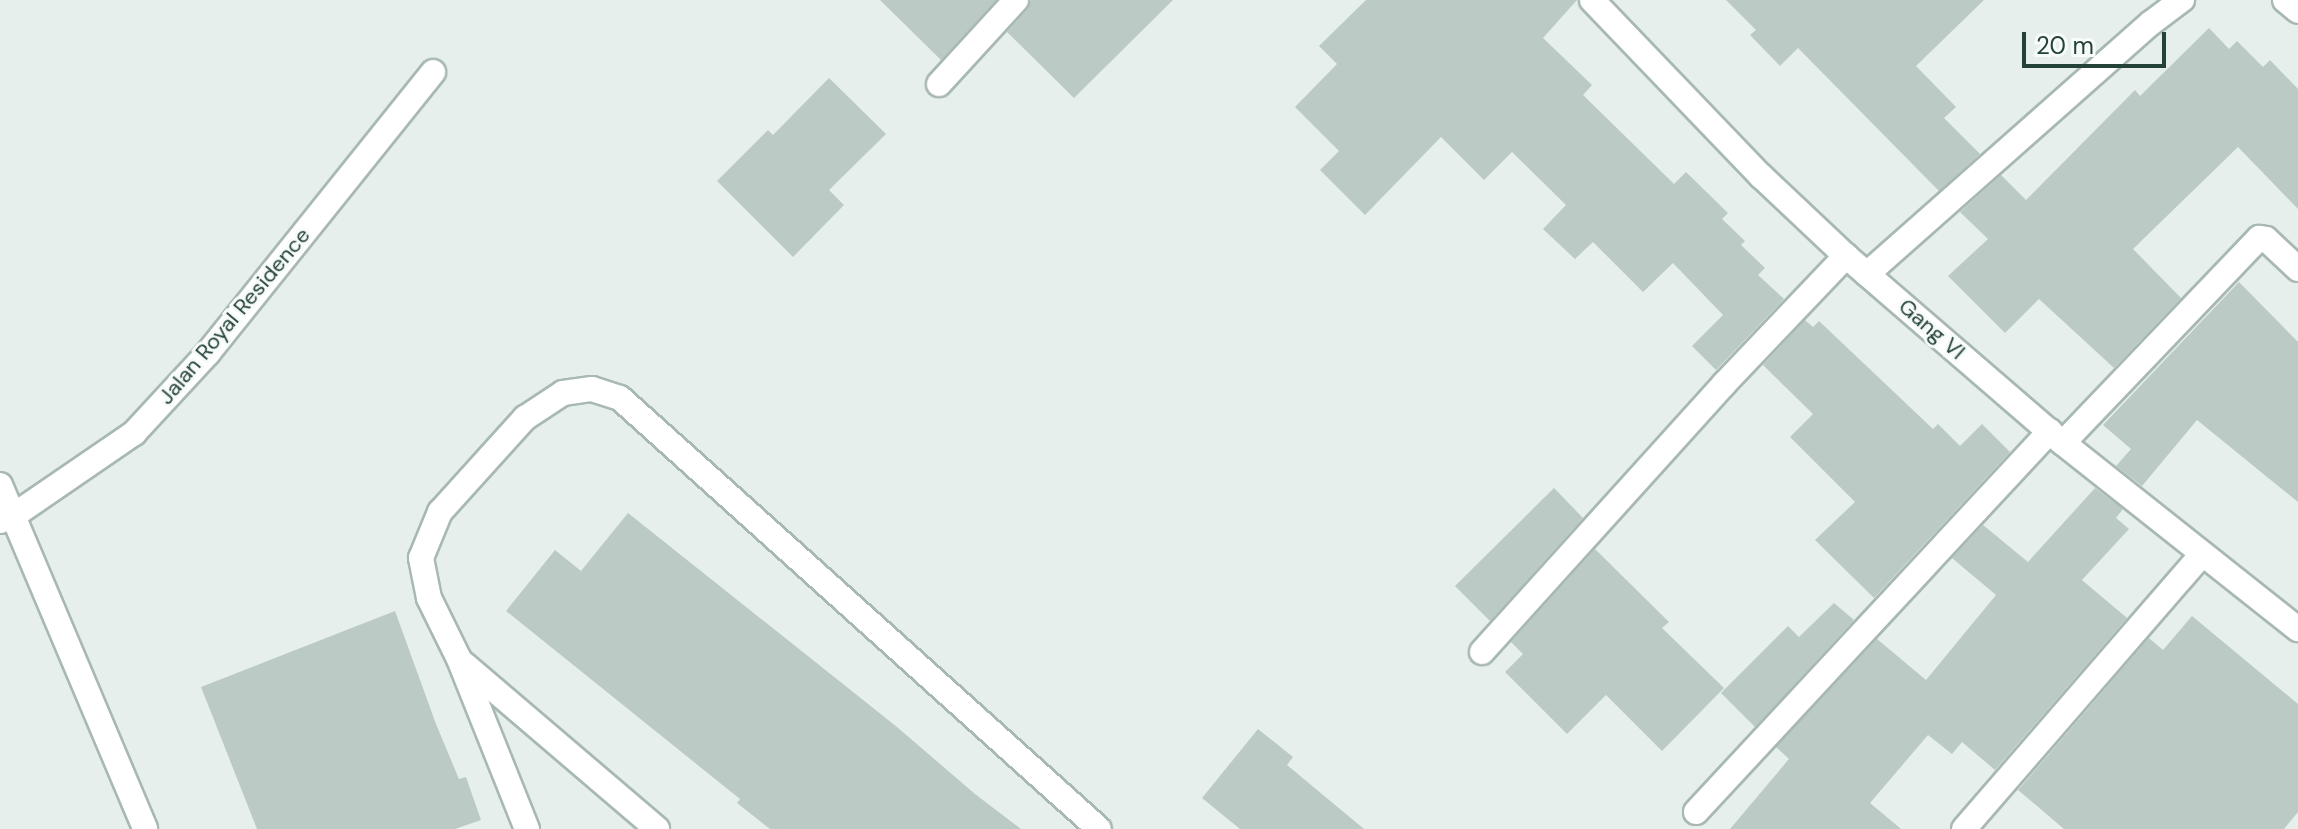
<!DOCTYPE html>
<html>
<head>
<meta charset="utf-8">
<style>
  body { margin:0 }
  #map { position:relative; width:2298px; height:829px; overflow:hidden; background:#e6efeb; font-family:"DM Sans",sans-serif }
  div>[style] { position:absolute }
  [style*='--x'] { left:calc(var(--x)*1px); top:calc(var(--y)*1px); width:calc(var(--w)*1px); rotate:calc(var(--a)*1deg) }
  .building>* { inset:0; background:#bbcac4 }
  .roads { filter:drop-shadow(2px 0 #a8b8b2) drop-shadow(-2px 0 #a8b8b2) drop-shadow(0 2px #a8b8b2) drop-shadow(0 -2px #a8b8b2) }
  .street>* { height:24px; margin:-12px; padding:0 12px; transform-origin:12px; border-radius:12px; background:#fff }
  span { translate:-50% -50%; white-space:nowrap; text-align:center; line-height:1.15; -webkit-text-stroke:6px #f7fbf9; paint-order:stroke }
  .street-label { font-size:22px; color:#24423a }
  .scale { position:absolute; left:2022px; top:32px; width:144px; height:36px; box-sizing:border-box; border:4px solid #24423a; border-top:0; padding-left:10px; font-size:24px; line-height:28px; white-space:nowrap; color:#24423a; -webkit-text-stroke:6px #f7fbf9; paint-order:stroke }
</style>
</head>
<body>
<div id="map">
  <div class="building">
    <i style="clip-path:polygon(880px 0,996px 0,941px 60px)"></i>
    <i style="clip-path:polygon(1031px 0,1173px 0,1074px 98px,1007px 32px,1027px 10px)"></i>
    <i style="clip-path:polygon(1366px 0,1577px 0,1543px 38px,1592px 85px,1583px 95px,1674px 184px,1686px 172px,1728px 213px,1722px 219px,1745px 241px,1741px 245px,1765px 268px,1758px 275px,1784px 299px,1716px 370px,1692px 346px,1723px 315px,1673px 263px,1643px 292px,1593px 242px,1575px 259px,1543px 229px,1566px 205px,1512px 152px,1484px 180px,1441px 137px,1365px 215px,1320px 170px,1339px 151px,1295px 107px,1337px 64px,1319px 46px)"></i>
    <i style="clip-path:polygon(1726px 0,1984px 0,1916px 66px,1956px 107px,1944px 118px,1980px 154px,1939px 191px,1798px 48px,1780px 66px,1750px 35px,1756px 30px)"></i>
    <i style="clip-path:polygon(2209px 28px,2229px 49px,2237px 41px,2263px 67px,2270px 60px,2298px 89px,2298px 209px,2238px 147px,2133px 249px,2181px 298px,2114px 368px,2039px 299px,2005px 333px,1948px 276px,1988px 239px,1960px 212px,2001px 175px,2026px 200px,2135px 90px,2140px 96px)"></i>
    <i style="clip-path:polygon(829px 78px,886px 134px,829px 190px,844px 205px,793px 257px,717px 181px,768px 130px,773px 135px)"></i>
    <i style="clip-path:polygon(2239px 282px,2298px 342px,2298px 502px,2197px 420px,2142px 486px,2116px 466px,2131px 449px,2103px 425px)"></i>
    <i style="clip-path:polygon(1805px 320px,1813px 327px,1819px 321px,1933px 429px,1938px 424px,1960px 446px,1982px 424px,2010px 452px,1874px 598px,1815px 540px,1855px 502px,1790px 437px,1813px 414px,1763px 365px)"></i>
    <i style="clip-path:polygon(1554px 488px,1583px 518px,1490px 621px,1455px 586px)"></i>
    <i style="clip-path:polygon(2095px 488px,2123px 509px,2116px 518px,2129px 529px,2082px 580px,2127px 618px,1995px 770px,1962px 742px,1952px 754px,1928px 735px,1870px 803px,1901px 829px,1730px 829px,1789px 759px,1776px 747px,1877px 639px,1926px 680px,1996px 595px,1952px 558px,1983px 525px,2028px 562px)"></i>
    <i style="clip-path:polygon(628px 513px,897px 727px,975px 794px,1021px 829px,770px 829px,737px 803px,740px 799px,506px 611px,555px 550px,581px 571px)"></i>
    <i style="clip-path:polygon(1595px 549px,1669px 622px,1662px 628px,1724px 688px,1662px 751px,1606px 695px,1567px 734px,1505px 672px,1523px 654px,1511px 642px)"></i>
    <i style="clip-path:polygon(1834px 603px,1854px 620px,1755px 727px,1721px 693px,1788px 626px,1799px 637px)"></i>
    <i style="clip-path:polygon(395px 611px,436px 724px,459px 779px,466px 777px,481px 820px,455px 829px,257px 829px,201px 687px)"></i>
    <i style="clip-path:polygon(2192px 616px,2298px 704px,2298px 812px,2284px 829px,2064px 829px,2018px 790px,2149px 638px,2163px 650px)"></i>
    <i style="clip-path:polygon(1258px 729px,1293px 757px,1287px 765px,1364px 829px,1240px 829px,1202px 798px)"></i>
  </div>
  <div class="roads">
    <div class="street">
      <i style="--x:1592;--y:0;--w:244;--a:46.2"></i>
      <i style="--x:1761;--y:176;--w:117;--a:43.3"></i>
      <i style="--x:1846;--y:256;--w:286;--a:40.8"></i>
      <i style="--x:2063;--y:443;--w:300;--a:38.4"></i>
      <i style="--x:2285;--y:0;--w:17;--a:40"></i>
      <i style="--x:939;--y:84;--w:114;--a:-47.5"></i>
      <i style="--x:1867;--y:274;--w:379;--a:-41.5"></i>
      <i style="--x:2151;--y:23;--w:39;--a:-37"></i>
      <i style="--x:2063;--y:443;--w:284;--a:-46.3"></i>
      <i style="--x:2259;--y:238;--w:7;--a:8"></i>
      <i style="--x:2266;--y:239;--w:44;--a:43.2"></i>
      <i style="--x:0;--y:485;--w:373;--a:67.1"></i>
      <i style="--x:0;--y:521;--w:14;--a:-21"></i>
      <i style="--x:13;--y:516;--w:147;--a:-34.4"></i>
      <i style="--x:134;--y:433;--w:109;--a:-47.2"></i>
      <i style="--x:208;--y:353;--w:360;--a:-51.3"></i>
      <i style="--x:1482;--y:652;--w:361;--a:-47.9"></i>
      <i style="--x:1724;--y:384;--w:177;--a:-46.4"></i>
      <i style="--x:464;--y:664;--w:254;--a:40.5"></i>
      <i style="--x:1696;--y:812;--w:520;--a:-47.1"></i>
      <i style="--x:527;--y:829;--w:183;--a:-111.8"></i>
      <i style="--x:459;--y:659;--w:68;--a:-116.2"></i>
      <i style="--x:429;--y:598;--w:41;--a:-101.3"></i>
      <i style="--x:421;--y:558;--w:50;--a:-67.6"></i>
      <i style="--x:440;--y:512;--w:127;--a:-47.9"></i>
      <i style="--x:525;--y:418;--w:45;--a:-33.3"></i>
      <i style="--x:563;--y:393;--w:29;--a:-8"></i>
      <i style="--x:592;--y:389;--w:29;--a:18"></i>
      <i style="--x:620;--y:398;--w:644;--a:41.98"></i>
      <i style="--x:1964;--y:829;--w:364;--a:-49.1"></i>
    </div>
  </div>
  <div class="street-label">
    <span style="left:234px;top:316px;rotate:-50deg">Jalan Royal Residence</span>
    <span style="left:1932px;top:329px;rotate:41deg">Gang VI</span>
  </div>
  <div class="scale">20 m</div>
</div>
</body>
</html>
